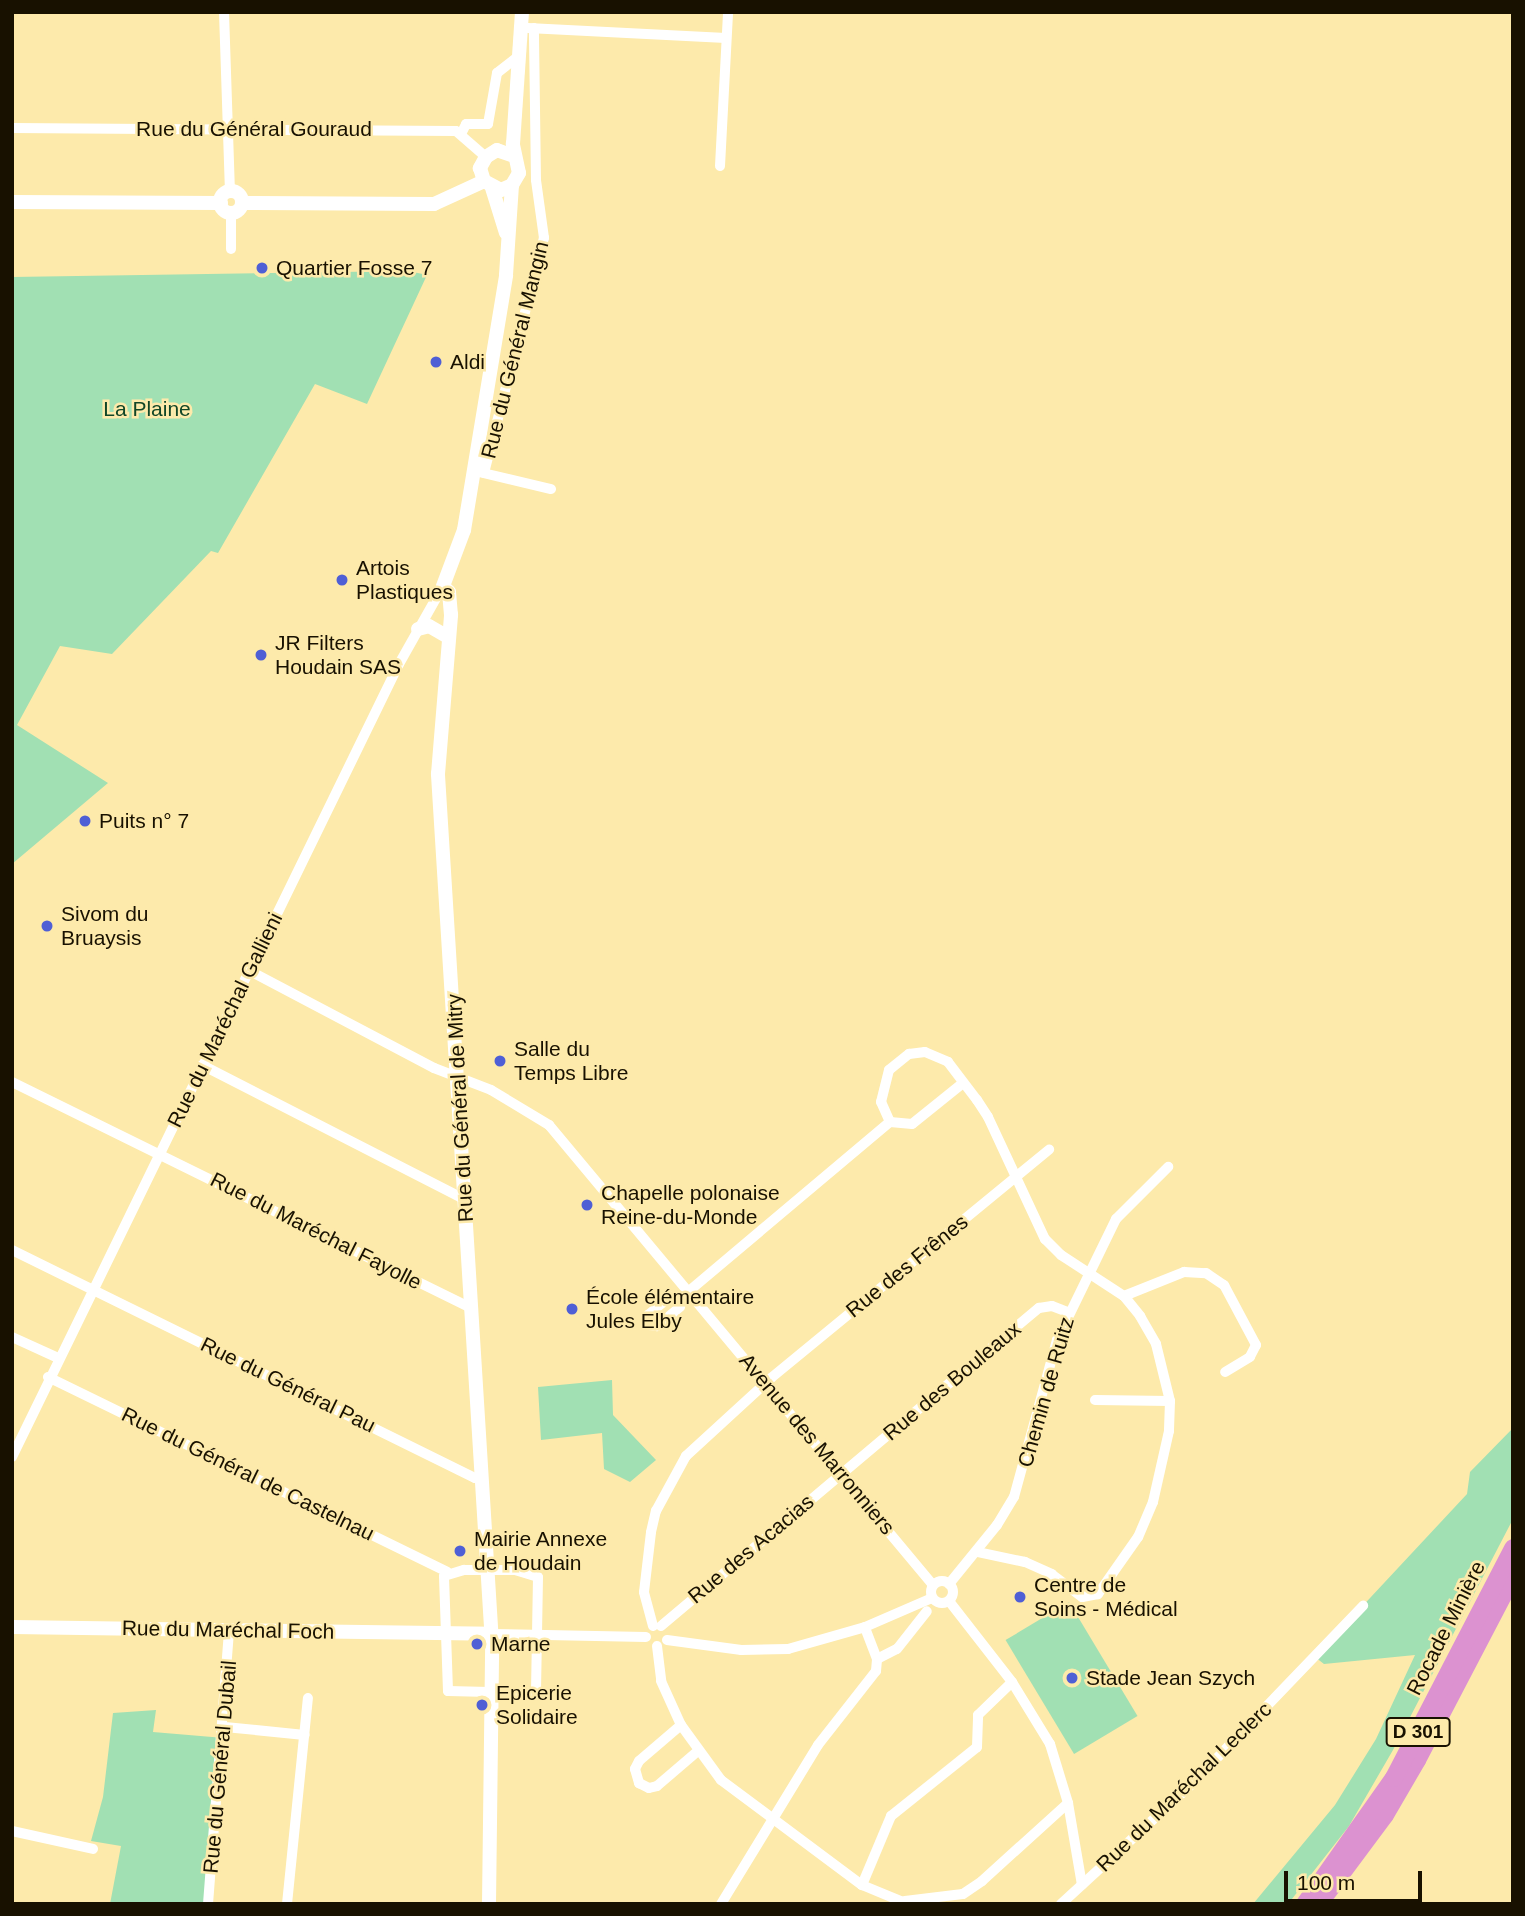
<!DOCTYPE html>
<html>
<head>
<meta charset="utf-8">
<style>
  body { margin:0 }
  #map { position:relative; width:1525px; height:1916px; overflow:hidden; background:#fdeaab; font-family:Arial,sans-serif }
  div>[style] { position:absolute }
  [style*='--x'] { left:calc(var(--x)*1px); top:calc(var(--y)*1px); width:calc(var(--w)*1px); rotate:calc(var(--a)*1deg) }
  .green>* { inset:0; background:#a1e0b3; transform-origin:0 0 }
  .minor>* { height:10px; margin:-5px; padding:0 5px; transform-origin:5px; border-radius:5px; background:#fff }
  .minor>.ring { margin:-5px; padding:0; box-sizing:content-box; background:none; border:10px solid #fff; border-radius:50% }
  .tertiary>* { height:14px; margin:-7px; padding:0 7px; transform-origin:7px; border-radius:7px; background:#fff }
  .tertiary>.ring { margin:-7px; padding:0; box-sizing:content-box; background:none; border:14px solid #fff; border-radius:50% }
  .trunk>* { height:18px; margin:-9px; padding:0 9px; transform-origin:9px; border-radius:9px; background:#dc92d0 }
  .dots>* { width:19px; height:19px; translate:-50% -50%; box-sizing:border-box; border:4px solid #fdeaab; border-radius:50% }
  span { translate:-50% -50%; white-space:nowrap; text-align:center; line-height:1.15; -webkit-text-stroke:5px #fdeaab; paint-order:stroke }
  .shield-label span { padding:2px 5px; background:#fdeaab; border:2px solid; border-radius:5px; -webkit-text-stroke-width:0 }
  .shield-label { font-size:19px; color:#181100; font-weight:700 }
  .street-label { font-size:21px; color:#181100 }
  .poi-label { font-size:21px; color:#181100 }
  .left { translate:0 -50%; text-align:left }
  .park-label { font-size:21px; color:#114627 }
  .frame { position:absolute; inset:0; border:14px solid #181100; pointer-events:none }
  .scale { position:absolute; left:1284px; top:1871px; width:138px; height:32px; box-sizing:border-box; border:4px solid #181100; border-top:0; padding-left:9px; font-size:21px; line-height:24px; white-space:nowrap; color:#181100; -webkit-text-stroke:5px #fdeaab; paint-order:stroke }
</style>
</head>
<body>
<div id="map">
  <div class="green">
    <i style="clip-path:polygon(409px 271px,427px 275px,367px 404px,315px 384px,218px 553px,211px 551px,112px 654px,60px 646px,17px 725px,108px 783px,12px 864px,12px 277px)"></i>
    <i style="clip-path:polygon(612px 1380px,613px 1415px,656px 1460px,630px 1482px,604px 1469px,602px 1433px,541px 1440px,538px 1387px)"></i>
    <i style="clip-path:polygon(1513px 1428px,1513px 1519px,1393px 1750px,1349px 1826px,1288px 1904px,1253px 1904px,1335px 1805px,1376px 1739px,1415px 1655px,1324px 1664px,1315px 1657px,1467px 1494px,1470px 1472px)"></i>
    <i style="left:1069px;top:1602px;width:133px;height:74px;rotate:59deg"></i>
    <i style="clip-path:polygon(156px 1710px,153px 1732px,224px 1738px,208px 1904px,110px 1904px,121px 1846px,91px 1841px,103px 1797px,113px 1713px)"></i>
  </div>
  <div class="minor">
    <i style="--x:224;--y:12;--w:180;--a:88.1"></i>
    <i style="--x:528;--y:28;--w:198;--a:2.9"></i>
    <i style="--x:12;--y:128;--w:444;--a:0.4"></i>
    <i style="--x:456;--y:131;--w:40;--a:41"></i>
    <i style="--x:461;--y:134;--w:11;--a:-63"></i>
    <i style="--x:466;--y:124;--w:22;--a:0"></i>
    <i style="--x:488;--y:124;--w:52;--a:-80"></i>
    <i style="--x:497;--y:73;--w:29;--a:-38"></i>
    <i style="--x:720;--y:166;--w:154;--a:-87"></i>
    <i style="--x:231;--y:213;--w:36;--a:90"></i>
    <i style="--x:479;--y:472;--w:74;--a:13.3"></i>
    <i style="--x:484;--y:473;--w:243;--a:-75.7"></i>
    <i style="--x:544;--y:238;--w:59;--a:-97.9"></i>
    <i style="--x:536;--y:180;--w:152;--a:-90.8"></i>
    <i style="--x:250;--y:971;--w:208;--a:27.8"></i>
    <i style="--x:434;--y:1068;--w:61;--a:21.1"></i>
    <i style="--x:491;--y:1090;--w:68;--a:31.1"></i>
    <i style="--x:549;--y:1125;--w:599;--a:50.15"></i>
    <i style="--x:202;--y:1065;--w:297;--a:27.1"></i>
    <i style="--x:12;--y:1082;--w:514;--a:26.22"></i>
    <i style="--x:963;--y:1083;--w:65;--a:141.2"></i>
    <i style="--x:912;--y:1124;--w:22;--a:-175"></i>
    <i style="--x:890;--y:1122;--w:22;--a:-114"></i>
    <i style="--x:881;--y:1102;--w:33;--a:-76"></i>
    <i style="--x:889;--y:1070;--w:26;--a:-39"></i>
    <i style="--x:909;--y:1054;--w:16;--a:-7"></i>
    <i style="--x:925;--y:1052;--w:25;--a:23"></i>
    <i style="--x:948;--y:1062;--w:48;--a:52.7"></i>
    <i style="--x:977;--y:1100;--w:20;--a:57"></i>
    <i style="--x:988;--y:1117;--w:135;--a:65"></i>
    <i style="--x:1045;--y:1239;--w:23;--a:45"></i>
    <i style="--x:1061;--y:1255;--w:75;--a:33.1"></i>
    <i style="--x:1124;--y:1296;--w:26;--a:51"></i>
    <i style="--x:1140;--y:1316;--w:32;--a:60"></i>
    <i style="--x:1156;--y:1344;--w:59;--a:76.2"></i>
    <i style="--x:1170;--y:1401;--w:30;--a:92"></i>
    <i style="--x:1169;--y:1431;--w:73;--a:102.7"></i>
    <i style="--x:1153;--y:1502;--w:38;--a:113"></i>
    <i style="--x:1138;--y:1537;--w:70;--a:125.1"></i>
    <i style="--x:1098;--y:1594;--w:16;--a:169"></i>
    <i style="--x:1082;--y:1597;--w:38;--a:-143"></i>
    <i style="--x:1052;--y:1574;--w:30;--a:-156"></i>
    <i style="--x:1025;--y:1562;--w:49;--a:-168.2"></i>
    <i style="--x:12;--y:1250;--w:516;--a:26.22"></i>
    <i style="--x:475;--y:1478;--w:8;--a:0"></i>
    <i style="--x:1124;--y:1296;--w:65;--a:-21.8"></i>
    <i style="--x:1184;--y:1272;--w:22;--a:3"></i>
    <i style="--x:1206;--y:1273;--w:22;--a:34"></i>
    <i style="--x:1224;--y:1285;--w:68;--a:61.9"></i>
    <i style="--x:1256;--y:1345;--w:13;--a:117"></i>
    <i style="--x:1250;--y:1357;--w:29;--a:149"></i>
    <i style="--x:676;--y:1302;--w:6;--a:51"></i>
    <i style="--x:680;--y:1307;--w:30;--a:140"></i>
    <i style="--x:657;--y:1326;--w:8;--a:-173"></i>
    <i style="--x:649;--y:1325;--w:10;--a:-96"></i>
    <i style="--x:648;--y:1315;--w:30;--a:-40"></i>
    <i style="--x:671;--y:1296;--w:8;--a:50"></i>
    <i style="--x:676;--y:1302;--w:280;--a:-40.1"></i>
    <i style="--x:12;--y:1337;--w:51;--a:24.5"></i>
    <i style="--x:48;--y:1377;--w:444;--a:26"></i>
    <i style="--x:1095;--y:1400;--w:75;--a:0.8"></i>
    <i style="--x:12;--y:1457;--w:882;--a:-63.99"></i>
    <i style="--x:399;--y:664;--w:90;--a:-60.6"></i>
    <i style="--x:464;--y:1570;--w:51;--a:0"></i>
    <i style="--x:515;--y:1570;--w:24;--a:17"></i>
    <i style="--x:538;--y:1577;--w:116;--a:91"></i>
    <i style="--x:536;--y:1693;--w:88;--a:-178.7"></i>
    <i style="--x:448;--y:1691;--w:115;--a:-92"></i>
    <i style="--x:444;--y:1576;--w:21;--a:-17"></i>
    <i class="ring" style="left:931px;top:1581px;width:12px;height:12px"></i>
    <i style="--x:949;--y:1584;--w:76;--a:-50.9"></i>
    <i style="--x:997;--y:1525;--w:33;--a:-59"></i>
    <i style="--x:1014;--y:1497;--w:163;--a:-74.7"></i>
    <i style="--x:1057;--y:1340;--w:135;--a:-64"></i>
    <i style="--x:1116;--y:1219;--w:74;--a:-45"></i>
    <i style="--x:949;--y:1601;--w:103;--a:52.1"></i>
    <i style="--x:1012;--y:1682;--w:73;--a:58.5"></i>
    <i style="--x:1050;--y:1744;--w:62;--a:73"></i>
    <i style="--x:1068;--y:1803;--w:83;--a:80.3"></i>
    <i style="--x:653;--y:1626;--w:35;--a:-105"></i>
    <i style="--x:644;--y:1592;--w:60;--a:-83.3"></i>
    <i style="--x:651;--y:1532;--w:22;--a:-77"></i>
    <i style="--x:656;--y:1511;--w:63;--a:-61.4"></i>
    <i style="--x:686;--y:1456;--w:115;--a:-42.5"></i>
    <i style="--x:771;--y:1378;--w:360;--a:-39.4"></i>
    <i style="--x:661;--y:1626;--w:494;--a:-40.1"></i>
    <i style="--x:1039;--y:1308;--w:13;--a:-9"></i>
    <i style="--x:1052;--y:1306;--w:17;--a:21"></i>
    <i style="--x:491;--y:1634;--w:155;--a:1.1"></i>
    <i style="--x:667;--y:1640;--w:75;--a:7.7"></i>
    <i style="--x:741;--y:1650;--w:47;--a:-1.2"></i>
    <i style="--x:788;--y:1649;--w:80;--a:-15.9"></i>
    <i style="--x:865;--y:1627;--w:73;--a:-23.4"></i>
    <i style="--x:657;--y:1646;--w:35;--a:83"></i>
    <i style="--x:661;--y:1681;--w:48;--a:65.6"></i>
    <i style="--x:681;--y:1725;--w:68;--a:54"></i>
    <i style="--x:721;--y:1780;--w:176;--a:36.7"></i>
    <i style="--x:862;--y:1885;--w:50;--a:22.4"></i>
    <i style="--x:877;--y:1659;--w:22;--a:-27"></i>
    <i style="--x:897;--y:1649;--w:48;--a:-51.7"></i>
    <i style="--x:681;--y:1725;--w:55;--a:139.4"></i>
    <i style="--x:639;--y:1761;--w:9;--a:117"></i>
    <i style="--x:635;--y:1769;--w:15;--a:74"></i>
    <i style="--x:639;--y:1783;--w:11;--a:27"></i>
    <i style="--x:649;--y:1788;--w:8;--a:-14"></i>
    <i style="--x:657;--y:1786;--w:55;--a:-40.6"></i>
    <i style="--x:225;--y:1727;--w:80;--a:5.7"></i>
    <i style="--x:12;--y:1831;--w:83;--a:12.5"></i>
    <i style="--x:862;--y:1885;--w:75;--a:-67.2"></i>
    <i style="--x:891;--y:1816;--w:110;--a:-38.7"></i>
    <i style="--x:977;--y:1747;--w:32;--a:-88"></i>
    <i style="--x:978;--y:1715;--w:47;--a:-44.1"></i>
    <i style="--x:905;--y:1901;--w:58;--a:-6.9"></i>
    <i style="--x:963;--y:1894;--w:23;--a:-34"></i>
    <i style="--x:982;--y:1881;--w:116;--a:-42.2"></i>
    <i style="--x:208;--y:1904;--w:274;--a:-85.6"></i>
    <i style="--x:287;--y:1904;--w:207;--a:-84.2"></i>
    <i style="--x:721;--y:1904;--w:186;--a:-58.6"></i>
    <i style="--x:818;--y:1745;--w:94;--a:-51.9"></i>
    <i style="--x:876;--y:1671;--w:12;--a:-85"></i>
    <i style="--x:877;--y:1659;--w:34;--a:-111"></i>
    <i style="--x:1061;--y:1904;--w:182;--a:-42.5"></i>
    <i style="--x:1195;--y:1781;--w:243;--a:-46.2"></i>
  </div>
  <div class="tertiary">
    <i style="--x:514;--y:156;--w:18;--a:-161"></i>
    <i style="--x:497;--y:150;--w:13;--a:148"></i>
    <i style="--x:486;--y:157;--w:13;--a:119"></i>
    <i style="--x:480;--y:168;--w:14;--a:73"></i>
    <i style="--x:484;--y:181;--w:19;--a:28"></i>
    <i style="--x:501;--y:190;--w:12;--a:-24"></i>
    <i style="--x:512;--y:185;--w:14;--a:-60"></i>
    <i style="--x:519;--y:173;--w:30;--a:-102"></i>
    <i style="--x:513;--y:144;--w:132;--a:-86.1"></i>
    <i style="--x:492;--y:188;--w:47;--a:72.7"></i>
    <i class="ring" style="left:220px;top:191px;width:8px;height:8px"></i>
    <i style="--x:12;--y:202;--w:209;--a:0.3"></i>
    <i style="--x:242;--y:203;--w:192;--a:0.3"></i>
    <i style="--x:434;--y:204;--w:55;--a:-24.7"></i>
    <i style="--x:418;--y:629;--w:11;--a:-15"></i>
    <i style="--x:429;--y:626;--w:22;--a:30"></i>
    <i style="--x:12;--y:1627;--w:479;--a:0.8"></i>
    <i style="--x:489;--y:1904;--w:261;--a:-89.3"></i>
    <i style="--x:492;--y:1643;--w:871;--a:-93.56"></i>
    <i style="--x:438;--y:774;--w:160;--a:-85.3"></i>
    <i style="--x:451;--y:615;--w:23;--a:-95"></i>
    <i style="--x:449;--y:592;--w:8;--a:-135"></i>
    <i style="--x:443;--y:586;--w:60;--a:-69.4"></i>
    <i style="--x:464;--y:530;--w:258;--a:-80.6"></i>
    <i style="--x:506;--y:275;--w:90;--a:-86.2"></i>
  </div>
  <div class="trunk">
    <i style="--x:1327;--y:1893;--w:97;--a:-53.4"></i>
    <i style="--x:1385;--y:1815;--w:64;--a:-59.8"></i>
    <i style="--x:1417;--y:1760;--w:208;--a:-62.4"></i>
    <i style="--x:1305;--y:1904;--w:154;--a:-54.8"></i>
    <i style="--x:1394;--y:1778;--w:259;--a:-62.6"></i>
  </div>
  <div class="dots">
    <i style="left:262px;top:268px;background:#4f5fd5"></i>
    <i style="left:436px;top:362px;background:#4f5fd5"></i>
    <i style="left:342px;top:580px;background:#4f5fd5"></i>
    <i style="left:261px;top:655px;background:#4f5fd5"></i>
    <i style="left:85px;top:821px;background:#4f5fd5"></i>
    <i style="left:47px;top:926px;background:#4f5fd5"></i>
    <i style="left:500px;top:1061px;background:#4f5fd5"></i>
    <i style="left:587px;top:1205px;background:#4f5fd5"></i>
    <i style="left:572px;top:1309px;background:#4f5fd5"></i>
    <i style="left:460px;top:1551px;background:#4f5fd5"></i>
    <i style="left:1020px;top:1597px;background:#4f5fd5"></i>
    <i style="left:477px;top:1644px;background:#4f5fd5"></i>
    <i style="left:1072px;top:1678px;background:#4f5fd5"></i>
    <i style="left:482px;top:1705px;background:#4f5fd5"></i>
  </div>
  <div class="shield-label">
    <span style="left:1418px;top:1732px">D 301</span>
  </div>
  <div class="street-label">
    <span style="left:254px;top:129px">Rue du Général Gouraud</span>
    <span style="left:515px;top:350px;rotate:-76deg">Rue du Général Mangin</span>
    <span style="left:225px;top:1020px;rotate:-64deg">Rue du Maréchal Gallieni</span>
    <span style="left:460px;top:1108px;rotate:-93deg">Rue du Général de Mitry</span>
    <span style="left:316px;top:1231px;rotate:27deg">Rue du Maréchal Fayolle</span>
    <span style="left:907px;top:1266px;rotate:-39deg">Rue des Frênes</span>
    <span style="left:952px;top:1381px;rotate:-40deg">Rue des Bouleaux</span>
    <span style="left:288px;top:1385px;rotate:26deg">Rue du Général Pau</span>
    <span style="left:1046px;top:1392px;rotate:-74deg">Chemin de Ruitz</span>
    <span style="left:817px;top:1444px;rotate:50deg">Avenue des Marronniers</span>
    <span style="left:248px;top:1474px;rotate:26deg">Rue du Général de Castelnau</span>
    <span style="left:751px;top:1549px;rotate:-40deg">Rue des Acacias</span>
    <span style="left:1446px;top:1628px;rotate:-63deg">Rocade Minière</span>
    <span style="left:228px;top:1630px;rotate:1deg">Rue du Maréchal Foch</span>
    <span style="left:220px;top:1767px;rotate:-85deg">Rue du Général Dubail</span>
    <span style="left:1184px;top:1787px;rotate:-44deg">Rue du Maréchal Leclerc</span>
  </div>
  <div class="poi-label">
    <span class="left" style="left:276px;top:268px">Quartier Fosse 7</span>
    <span class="left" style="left:450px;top:362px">Aldi</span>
    <span class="left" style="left:356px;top:580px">Artois<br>Plastiques</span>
    <span class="left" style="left:275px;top:655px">JR Filters<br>Houdain SAS</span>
    <span class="left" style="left:99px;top:821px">Puits n° 7</span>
    <span class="left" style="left:61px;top:926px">Sivom du<br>Bruaysis</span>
    <span class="left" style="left:514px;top:1061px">Salle du<br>Temps Libre</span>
    <span class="left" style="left:601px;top:1205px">Chapelle polonaise<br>Reine-du-Monde</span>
    <span class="left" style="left:586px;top:1309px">École élémentaire<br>Jules Elby</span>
    <span class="left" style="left:474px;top:1551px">Mairie Annexe<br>de Houdain</span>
    <span class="left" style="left:1034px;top:1597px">Centre de<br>Soins - Médical</span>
    <span class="left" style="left:491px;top:1644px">Marne</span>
    <span class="left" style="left:1086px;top:1678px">Stade Jean Szych</span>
    <span class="left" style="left:496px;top:1705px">Epicerie<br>Solidaire</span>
  </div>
  <div class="park-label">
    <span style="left:147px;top:409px">La Plaine</span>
  </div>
  <div class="frame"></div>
  <div class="scale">100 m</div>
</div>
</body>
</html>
